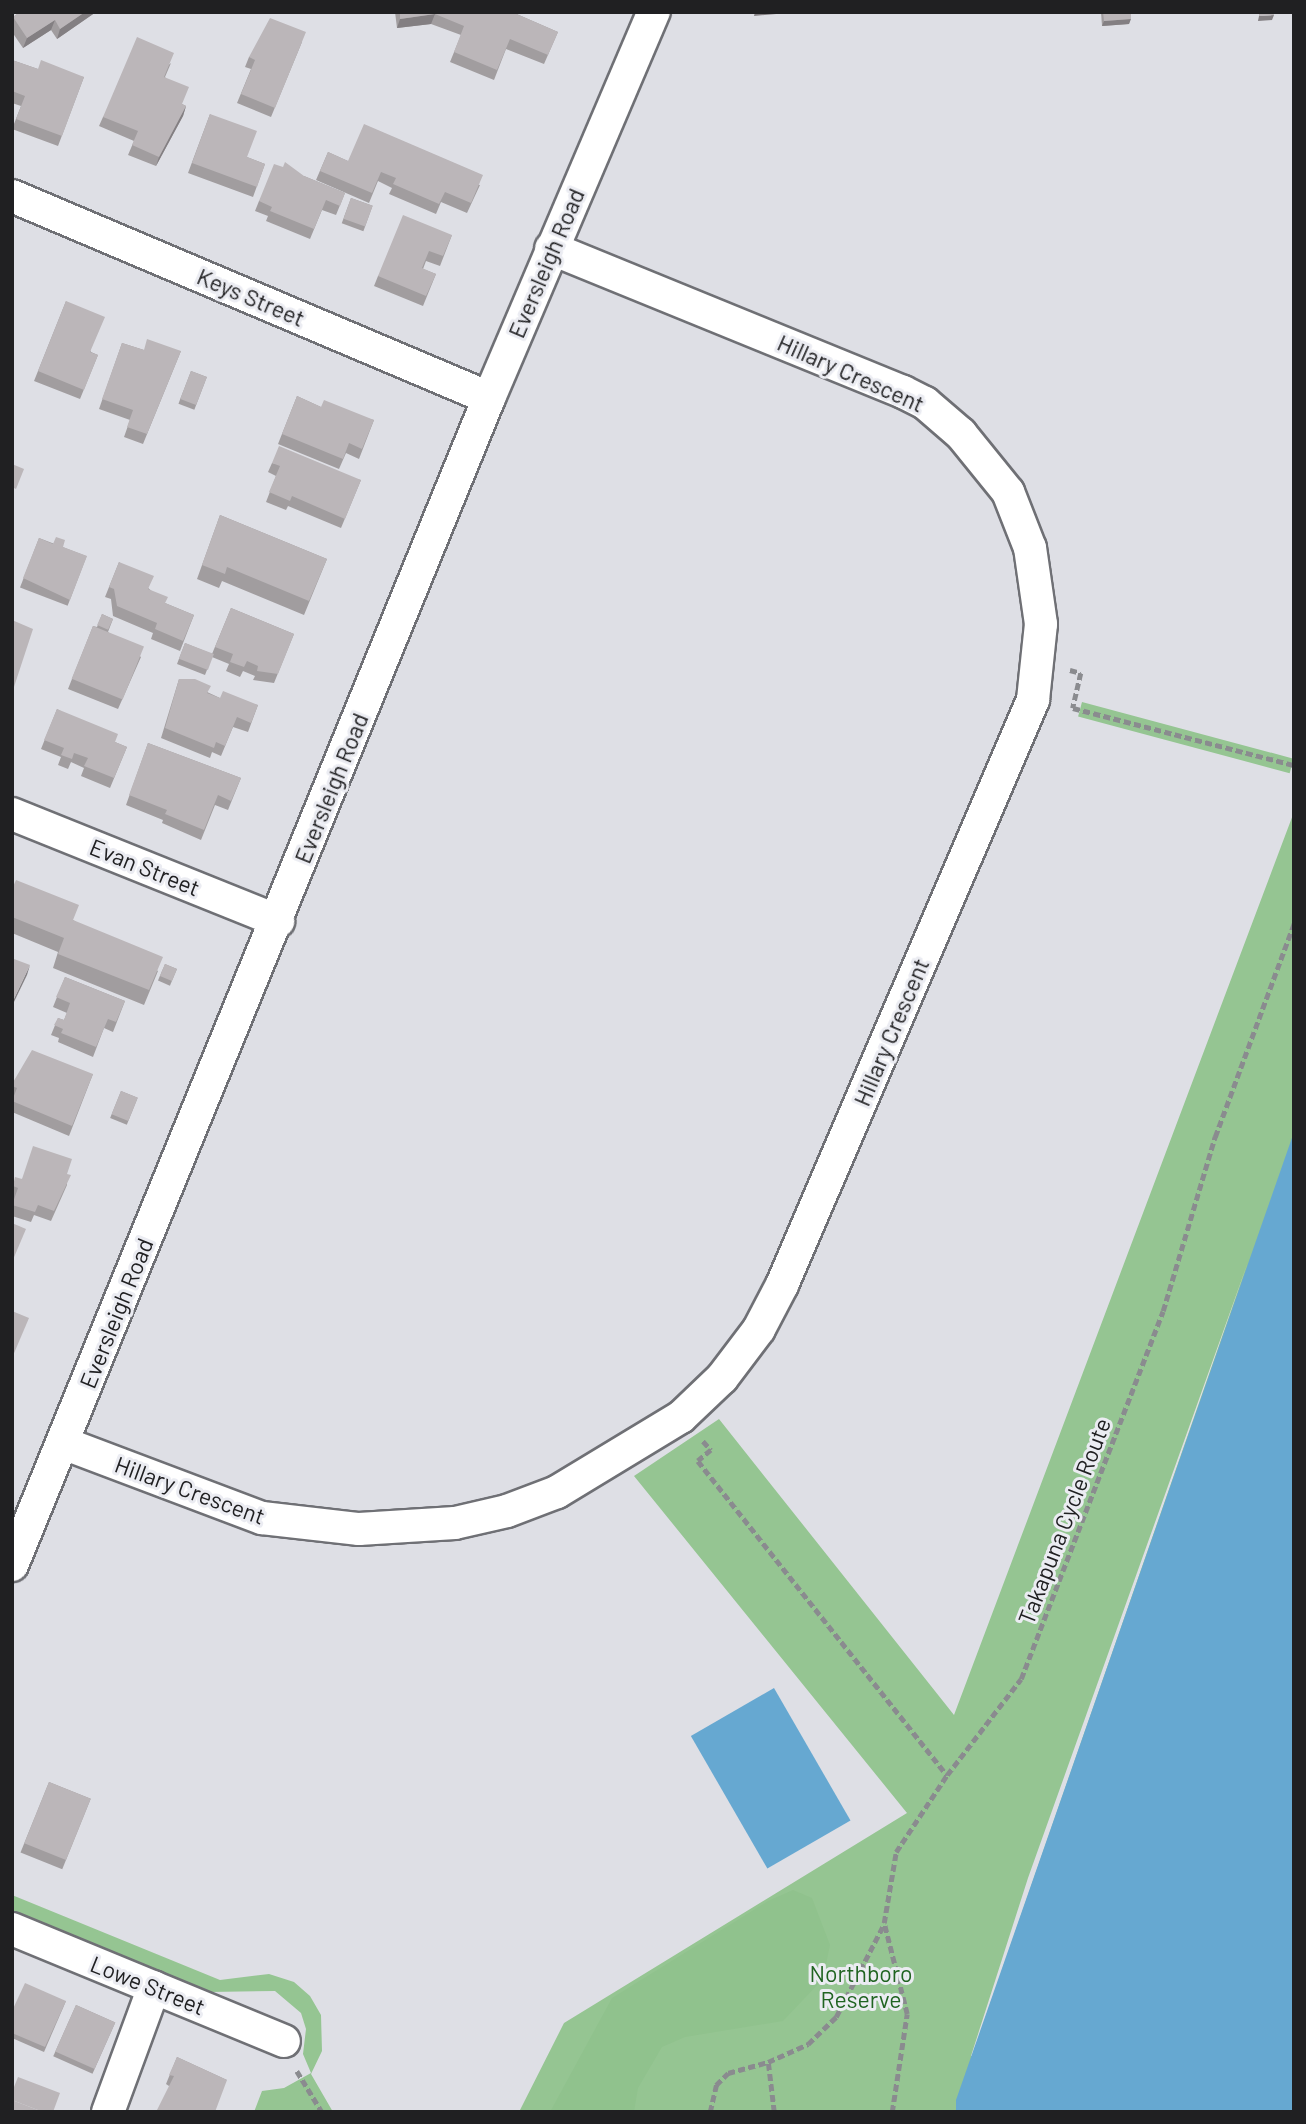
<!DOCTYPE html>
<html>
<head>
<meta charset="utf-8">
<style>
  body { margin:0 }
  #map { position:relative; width:1306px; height:2124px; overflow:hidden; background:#dedfe5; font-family:Barlow,sans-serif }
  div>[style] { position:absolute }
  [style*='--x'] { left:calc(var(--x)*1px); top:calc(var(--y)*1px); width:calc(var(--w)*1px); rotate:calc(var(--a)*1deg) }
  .green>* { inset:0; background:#95c592; transform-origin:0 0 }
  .forest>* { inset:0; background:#90c28d }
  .water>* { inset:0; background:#66a8d1; transform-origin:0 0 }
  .path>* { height:4.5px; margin-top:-2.25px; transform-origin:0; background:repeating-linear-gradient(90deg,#8a8b8f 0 7px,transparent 0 10.5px) }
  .roads { filter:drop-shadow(2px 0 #6f7075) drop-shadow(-2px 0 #6f7075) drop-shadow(0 2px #6f7075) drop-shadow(0 -2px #6f7075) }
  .street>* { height:32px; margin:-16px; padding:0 16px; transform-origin:16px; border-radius:16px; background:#fff }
  .wall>* { inset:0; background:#a19d9f; transform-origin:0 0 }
  .shaded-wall>* { inset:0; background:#837f82 }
  .building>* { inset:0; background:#bbb6b9; transform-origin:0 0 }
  span { translate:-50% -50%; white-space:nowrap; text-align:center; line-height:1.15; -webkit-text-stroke:6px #ebecf2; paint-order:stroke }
  .street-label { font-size:23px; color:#202022 }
  .park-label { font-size:23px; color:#206421 }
  .frame { position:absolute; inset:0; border:14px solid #202022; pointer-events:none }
</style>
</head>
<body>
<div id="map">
  <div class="green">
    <i style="left:1082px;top:702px;width:219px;height:15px;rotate:15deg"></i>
    <i style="clip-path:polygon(evenodd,1294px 812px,1294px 2112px,519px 2112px,564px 2023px,907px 1813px,634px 1476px,719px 1419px,954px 1715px,1294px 812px,1248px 1262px,972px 2056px,971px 2056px,1028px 1878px,1248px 1262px)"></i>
    <i style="clip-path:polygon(12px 1895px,220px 1980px,269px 1974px,294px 1982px,310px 1996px,321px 2015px,322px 2051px,311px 2074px,333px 2112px,254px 2112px,262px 2091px,284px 2088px,311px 2073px,303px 2054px,306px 2029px,301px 2013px,275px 1991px,209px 1992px,12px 1913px)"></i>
  </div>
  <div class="forest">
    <i style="clip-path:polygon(793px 1890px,812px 1898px,830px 1945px,823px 1979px,783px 2021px,685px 2037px,662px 2047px,638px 2088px,634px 2112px,550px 2112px,612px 1998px,768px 1901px)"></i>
  </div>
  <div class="water">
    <i style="clip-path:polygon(1294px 1132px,1294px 2112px,956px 2112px,956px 2100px)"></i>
    <i style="left:774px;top:1688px;width:153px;height:96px;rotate:60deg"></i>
  </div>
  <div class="path">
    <i style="--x:1070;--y:670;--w:11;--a:15"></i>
    <i style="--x:1081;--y:673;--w:36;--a:103"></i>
    <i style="--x:1073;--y:708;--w:228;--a:14.5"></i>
    <i style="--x:703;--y:1441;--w:12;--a:48"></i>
    <i style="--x:711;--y:1450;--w:17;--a:140"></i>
    <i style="--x:698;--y:1461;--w:401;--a:51.6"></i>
    <i style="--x:297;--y:2071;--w:48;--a:58.6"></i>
    <i style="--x:710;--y:2112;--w:28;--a:-77"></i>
    <i style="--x:716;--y:2085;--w:17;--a:-45"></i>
    <i style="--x:728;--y:2073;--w:41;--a:-15.4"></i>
    <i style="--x:774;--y:2112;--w:50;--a:-96.8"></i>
    <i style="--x:768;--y:2062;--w:44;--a:-24.2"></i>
    <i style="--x:808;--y:2044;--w:39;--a:-44"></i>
    <i style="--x:836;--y:2017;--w:105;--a:-62.7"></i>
    <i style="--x:892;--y:2112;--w:99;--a:-81.3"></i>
    <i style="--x:907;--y:2014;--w:94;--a:-104.2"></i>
    <i style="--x:884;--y:1923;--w:72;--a:-80.4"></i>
    <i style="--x:896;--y:1852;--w:92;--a:-56.5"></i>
    <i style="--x:947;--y:1775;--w:121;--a:-52.4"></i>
    <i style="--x:1021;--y:1679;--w:394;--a:-68.9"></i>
    <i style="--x:1163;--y:1311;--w:182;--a:-73.4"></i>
    <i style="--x:1215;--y:1137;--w:228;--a:-69.7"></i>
  </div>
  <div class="roads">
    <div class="street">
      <i style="--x:12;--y:196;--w:518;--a:22.95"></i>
      <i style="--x:12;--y:814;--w:287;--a:21.9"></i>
      <i style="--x:63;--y:1443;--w:213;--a:20.7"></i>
      <i style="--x:262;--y:1518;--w:98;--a:6.5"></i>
      <i style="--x:359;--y:1529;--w:96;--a:-3.6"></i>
      <i style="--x:455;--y:1523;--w:53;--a:-13"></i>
      <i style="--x:507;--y:1511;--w:53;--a:-20.8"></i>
      <i style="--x:557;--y:1492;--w:145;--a:-31.2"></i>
      <i style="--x:681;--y:1417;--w:57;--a:-43.6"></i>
      <i style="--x:722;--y:1378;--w:61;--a:-52.9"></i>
      <i style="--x:759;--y:1329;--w:50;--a:-62.4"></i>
      <i style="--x:782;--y:1285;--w:637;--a:-66.78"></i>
      <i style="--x:1033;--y:700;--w:76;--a:-84"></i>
      <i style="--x:1041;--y:624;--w:77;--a:-98.2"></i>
      <i style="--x:1030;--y:548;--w:60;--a:-111.4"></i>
      <i style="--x:1008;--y:492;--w:75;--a:-129"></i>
      <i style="--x:961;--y:434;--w:48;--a:-139.3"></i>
      <i style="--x:925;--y:403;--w:25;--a:-153"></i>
      <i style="--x:903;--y:392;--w:380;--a:-157.8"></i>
      <i style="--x:12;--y:1565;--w:1261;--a:-67.77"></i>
      <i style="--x:489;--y:398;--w:420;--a:-66.9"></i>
      <i style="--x:12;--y:1929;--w:294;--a:22.4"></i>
      <i style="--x:108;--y:2112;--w:133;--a:-69.8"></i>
    </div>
  </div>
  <div class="wall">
    <i style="clip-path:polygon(20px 12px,96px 12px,57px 39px,51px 30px,23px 48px,12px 32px,13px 17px)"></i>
    <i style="clip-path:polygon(395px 12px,512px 12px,558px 32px,544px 64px,506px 49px,494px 80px,450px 62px,461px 35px,431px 24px,397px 28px)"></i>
    <i style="clip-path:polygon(1101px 12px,1131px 12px,1129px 24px,1102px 26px)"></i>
    <i style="clip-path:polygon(302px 42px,271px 117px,237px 103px,251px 69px,245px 67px,249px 57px)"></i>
    <i style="clip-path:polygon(12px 60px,38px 69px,84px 77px,58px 146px,12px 129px,21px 106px,12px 103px)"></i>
    <i style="clip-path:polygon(171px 63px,165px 77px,182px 104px,186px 106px,183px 116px,156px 166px,128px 155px,134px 141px,99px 126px,103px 117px)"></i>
    <i style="clip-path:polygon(210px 114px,247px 157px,265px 164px,253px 197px,188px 173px)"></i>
    <i style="clip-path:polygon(328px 152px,348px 161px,480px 185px,467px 213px,441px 202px,436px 214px,389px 194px,392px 188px,378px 181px,369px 203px,316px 180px)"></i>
    <i style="clip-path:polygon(304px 176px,345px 193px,336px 215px,322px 210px,310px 239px,266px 221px,268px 216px,255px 211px,259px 201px)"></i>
    <i style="left:351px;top:198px;width:23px;height:27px;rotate:20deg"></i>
    <i style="clip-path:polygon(452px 235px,440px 266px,426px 261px,423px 269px,436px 274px,423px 306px,374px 286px,378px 276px)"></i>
    <i style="clip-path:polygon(66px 301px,91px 352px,98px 355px,80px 399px,34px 381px)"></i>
    <i style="clip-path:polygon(122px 343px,144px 350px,181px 351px,143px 444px,124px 437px,130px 420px,99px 409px)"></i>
    <i style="left:191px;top:371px;width:17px;height:35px;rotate:21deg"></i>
    <i style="clip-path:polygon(297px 396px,321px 407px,374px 420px,359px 459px,346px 453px,339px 469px,278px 444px)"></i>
    <i style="clip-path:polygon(272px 463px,361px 480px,341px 528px,288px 506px,286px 510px,266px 502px,276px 476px,268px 472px)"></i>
    <i style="clip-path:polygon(220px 515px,327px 559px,304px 615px,222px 581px,219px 588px,197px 579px)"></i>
    <i style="left:39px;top:538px;width:51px;height:53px;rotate:21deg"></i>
    <i style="clip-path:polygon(119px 562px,165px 603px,194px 615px,180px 651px,151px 639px,153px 633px,113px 616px,111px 599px,105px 597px)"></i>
    <i style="clip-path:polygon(231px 608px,294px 634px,274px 683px,253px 680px,255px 676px,243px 671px,240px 677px,226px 671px,229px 664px,212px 657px,205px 675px,177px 664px,185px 643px,212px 654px)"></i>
    <i style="clip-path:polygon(102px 614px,113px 619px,108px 632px,141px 657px,118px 709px,68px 689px,93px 626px,97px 627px)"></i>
    <i style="clip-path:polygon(179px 679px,220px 698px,258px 705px,248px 732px,233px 727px,221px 756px,212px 752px,210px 758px,161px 738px)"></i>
    <i style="clip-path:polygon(57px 709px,115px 742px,127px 747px,110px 788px,81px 776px,84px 768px,71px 762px,68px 769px,58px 765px,61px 757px,41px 749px)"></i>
    <i style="clip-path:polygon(148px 743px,241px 778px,228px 810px,215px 805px,201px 840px,162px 823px,163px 820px,126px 805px)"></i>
    <i style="clip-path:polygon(12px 889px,73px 920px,158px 971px,144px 1005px,53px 968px,58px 952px,12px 933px)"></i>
    <i style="left:165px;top:964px;width:13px;height:18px;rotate:23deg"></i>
    <i style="clip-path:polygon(65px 977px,125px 1001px,113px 1032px,104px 1028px,93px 1057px,58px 1042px,59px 1038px,51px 1035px,58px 1018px,64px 1020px,67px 1013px,53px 1007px)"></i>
    <i style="clip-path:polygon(93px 1074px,69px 1136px,12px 1112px,12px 1101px,13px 1097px,12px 1097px,12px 1084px)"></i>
    <i style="left:121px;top:1091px;width:18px;height:29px;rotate:22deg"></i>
    <i style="clip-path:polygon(67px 1174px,67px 1185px,51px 1221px,34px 1215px,31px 1222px,12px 1216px,12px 1203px,14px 1198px,12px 1197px,12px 1186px,21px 1179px)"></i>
    <i style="left:49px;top:1782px;width:45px;height:76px;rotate:22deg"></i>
    <i style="clip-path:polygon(66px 2001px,44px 2052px,12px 2038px,12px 2011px)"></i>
    <i style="left:76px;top:2005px;width:43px;height:56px;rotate:24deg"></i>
    <i style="clip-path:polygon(177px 2057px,227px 2080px,169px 2086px,166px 2084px)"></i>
  </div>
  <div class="shaded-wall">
    <i style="clip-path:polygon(85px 12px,96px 12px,57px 39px,60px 29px)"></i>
    <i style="clip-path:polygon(755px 12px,799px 12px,754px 16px)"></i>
    <i style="clip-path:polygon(435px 14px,431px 24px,397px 28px,400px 19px)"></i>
    <i style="clip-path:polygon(1274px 15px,1272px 20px,1258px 21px,1259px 16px)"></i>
    <i style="clip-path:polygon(1131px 19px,1129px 24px,1102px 26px,1104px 21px)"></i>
    <i style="clip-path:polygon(55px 20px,51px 30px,23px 48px,27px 38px)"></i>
    <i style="clip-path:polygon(186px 106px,183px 116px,156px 166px,159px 157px)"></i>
    <i style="clip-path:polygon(30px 965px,27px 975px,12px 1006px,12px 1003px)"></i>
  </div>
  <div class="building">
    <i style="clip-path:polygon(20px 12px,85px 12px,60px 29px,55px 20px,27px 38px,13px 17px)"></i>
    <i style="clip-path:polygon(400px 12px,512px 12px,558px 32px,548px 55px,510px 39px,497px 70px,454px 52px,464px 26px,435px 14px,400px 19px)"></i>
    <i style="clip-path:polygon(1103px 12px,1131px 12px,1131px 19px,1104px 21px)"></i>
    <i style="clip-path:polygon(1259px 12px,1274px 12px,1274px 15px,1259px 16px)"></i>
    <i style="clip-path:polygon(270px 18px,306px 32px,275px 108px,241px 94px,255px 60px,249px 57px)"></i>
    <i style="clip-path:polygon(137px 37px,174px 53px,164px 77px,189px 87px,182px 104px,186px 106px,159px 157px,132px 145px,138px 131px,103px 117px)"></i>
    <i style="clip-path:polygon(12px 60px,38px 69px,41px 60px,84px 77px,62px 136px,16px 119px,25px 96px,12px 91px)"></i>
    <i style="clip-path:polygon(210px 114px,257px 131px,247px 157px,265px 164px,257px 187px,192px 163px)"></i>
    <i style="clip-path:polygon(364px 124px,483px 175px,471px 203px,445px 192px,439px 204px,393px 184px,396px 178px,381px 172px,372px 193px,320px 171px,328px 152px,348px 161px)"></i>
    <i style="clip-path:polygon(285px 162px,304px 176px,345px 193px,340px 206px,326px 200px,314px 229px,270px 211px,272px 207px,259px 201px,274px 164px,283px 167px)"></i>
    <i style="left:351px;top:198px;width:23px;height:22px;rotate:20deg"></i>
    <i style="clip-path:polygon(403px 215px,452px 235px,443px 256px,429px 251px,422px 268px,436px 274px,426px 296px,378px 276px)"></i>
    <i style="clip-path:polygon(66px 301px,105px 317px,90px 352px,98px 355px,84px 390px,38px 371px)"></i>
    <i style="clip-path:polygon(147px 339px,181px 351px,147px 434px,127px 427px,133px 410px,102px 399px,122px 343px,144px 350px)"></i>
    <i style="left:191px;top:371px;width:17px;height:30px;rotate:21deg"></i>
    <i style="clip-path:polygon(297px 396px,321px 407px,324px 400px,374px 420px,362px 449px,349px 443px,343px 459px,282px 434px)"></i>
    <i style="clip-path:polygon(279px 446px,361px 480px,345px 519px,292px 496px,290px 501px,269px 492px,280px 466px,272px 463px)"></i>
    <i style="clip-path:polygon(12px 464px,24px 469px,16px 489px,12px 487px)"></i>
    <i style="clip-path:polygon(220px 515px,327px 559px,309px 601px,227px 567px,225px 574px,202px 565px)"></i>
    <i style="clip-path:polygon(56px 537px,65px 540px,63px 547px,87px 556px,70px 600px,23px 578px,39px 538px,53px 544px)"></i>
    <i style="clip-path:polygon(119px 562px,154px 576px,148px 589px,168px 597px,165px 603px,194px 615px,183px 641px,155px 629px,157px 623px,117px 606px,114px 589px,109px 587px)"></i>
    <i style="clip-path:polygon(231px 608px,294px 634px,278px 674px,257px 671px,258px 666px,247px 661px,244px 667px,230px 662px,233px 654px,215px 647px)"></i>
    <i style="left:102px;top:614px;width:12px;height:12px;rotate:24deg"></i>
    <i style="clip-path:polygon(12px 620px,33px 629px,12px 693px)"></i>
    <i style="left:93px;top:626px;width:55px;height:57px;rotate:22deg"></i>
    <i style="left:185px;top:643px;width:31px;height:17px;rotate:21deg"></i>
    <i style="clip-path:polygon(179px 679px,195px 679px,211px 686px,207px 693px,220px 698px,223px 691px,258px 705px,251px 723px,237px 717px,225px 746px,216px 742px,214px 748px,165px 728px)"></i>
    <i style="clip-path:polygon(57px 709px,118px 734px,115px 742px,127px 747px,114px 778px,84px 766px,88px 758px,74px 753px,72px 759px,61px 755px,64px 748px,44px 740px)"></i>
    <i style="clip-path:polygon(148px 743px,241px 778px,231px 801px,218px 795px,204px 830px,165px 814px,167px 810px,129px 795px)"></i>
    <i style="clip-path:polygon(16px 880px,79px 905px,73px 920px,163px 957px,149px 990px,58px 954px,64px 938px,12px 917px,12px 889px)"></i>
    <i style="clip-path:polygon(14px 959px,30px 965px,12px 1003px,12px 964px)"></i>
    <i style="left:165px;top:964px;width:13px;height:13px;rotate:23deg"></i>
    <i style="clip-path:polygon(65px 977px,125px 1001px,116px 1022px,108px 1019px,96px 1047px,61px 1033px,63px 1029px,54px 1025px,58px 1018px,64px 1020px,70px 1003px,56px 997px)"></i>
    <i style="clip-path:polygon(32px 1050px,93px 1074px,72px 1126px,12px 1101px,17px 1088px,12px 1086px,12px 1084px)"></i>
    <i style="left:121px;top:1091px;width:18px;height:25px;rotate:22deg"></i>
    <i style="clip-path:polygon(33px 1146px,72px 1159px,67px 1174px,71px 1175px,54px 1211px,38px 1205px,35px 1212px,12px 1205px,18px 1188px,13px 1186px,15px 1177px,22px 1179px)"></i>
    <i style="clip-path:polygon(12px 1223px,26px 1229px,12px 1262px)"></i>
    <i style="clip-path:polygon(12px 1311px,29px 1318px,12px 1358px)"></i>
    <i style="left:49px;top:1782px;width:45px;height:66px;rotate:22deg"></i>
    <i style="clip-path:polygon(25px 1983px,66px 2001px,45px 2047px,12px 2033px,12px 2011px)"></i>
    <i style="left:76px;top:2005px;width:43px;height:51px;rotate:24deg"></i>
    <i style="clip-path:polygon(177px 2057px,227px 2080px,215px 2112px,156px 2112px,174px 2076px,169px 2075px)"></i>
    <i style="clip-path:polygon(18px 2077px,60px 2093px,53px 2112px,46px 2110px,46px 2112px,43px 2112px,12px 2100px,12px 2092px)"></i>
    <i style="clip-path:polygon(12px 2100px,43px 2112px,12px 2112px)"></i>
  </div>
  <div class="street-label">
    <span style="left:546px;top:263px;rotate:-67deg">Eversleigh Road</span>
    <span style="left:251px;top:297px;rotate:23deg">Keys Street</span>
    <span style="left:851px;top:373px;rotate:24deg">Hillary Crescent</span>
    <span style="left:331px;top:788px;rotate:-68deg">Eversleigh Road</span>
    <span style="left:145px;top:867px;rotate:22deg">Evan Street</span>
    <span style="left:891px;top:1032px;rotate:-67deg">Hillary Crescent</span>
    <span style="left:116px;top:1313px;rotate:-68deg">Eversleigh Road</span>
    <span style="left:190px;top:1490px;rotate:20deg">Hillary Crescent</span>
    <span style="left:1064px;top:1521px;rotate:-69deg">Takapuna Cycle Route</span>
    <span style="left:148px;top:1985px;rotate:22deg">Lowe Street</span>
  </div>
  <div class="park-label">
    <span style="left:861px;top:1986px">Northboro<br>Reserve</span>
  </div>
  <div class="frame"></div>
</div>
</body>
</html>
